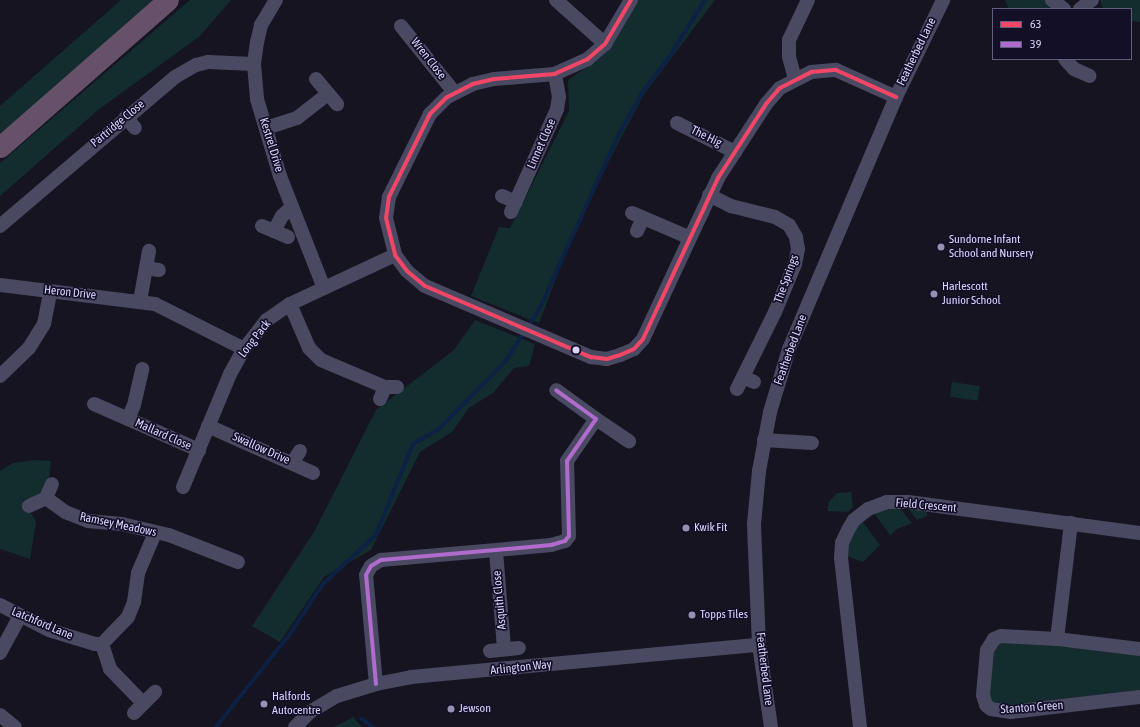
<!DOCTYPE html>
<html>
<head>
<meta charset="utf-8">
<style>
  body { margin:0 }
  #map { position:relative; width:1140px; height:727px; overflow:hidden; background:#161421; font-family:"Asap Condensed",sans-serif }
  div>[style] { position:absolute }
  [style*='--x'] { left:calc(var(--x)*1px); top:calc(var(--y)*1px); width:calc(var(--w)*1px); rotate:calc(var(--a)*1deg) }
  .green>* { inset:0; background:#132c2d; transform-origin:0 0 }
  .stream>* { height:3.5px; margin:-1.75px; padding:0 1.75px; transform-origin:1.75px; border-radius:1.75px; background:#0d2144 }
  .minor>* { height:14px; margin:-7px; padding:0 7px; transform-origin:7px; border-radius:7px; background:#4a4962 }
  .highway>* { height:21px; margin:-10.5px; padding:0 10.5px; transform-origin:10.5px; border-radius:10.5px; background:#67516a }
  .bus-1>* { height:4px; margin:-2px; padding:0 2px; transform-origin:2px; border-radius:2px; background:#f34667 }
  .bus-2>* { height:4px; margin:-2px; padding:0 2px; transform-origin:2px; border-radius:2px; background:#b06ccc }
  .dots>* { width:11px; height:11px; translate:-50% -50%; box-sizing:border-box; border:2px solid #130f26; border-radius:50% }
  span { translate:-50% -50%; white-space:nowrap; text-align:center; line-height:1.15; -webkit-text-stroke:3.5px #130f26; paint-order:stroke }
  .street-label { font-size:12px; color:#d9d4ff }
  .poi-label { font-size:12px; color:#d9d4ff }
  .left { translate:0 -50%; text-align:left }
  .legend { position:absolute; left:992px; top:8px; width:140px; height:52px; box-sizing:border-box; background:#130f26; border:1px solid #625e7d; margin:0; padding:5px 7px; list-style:none; font-size:12px; color:#d9d4ff }
  .legend li { display:flex; align-items:center; gap:8px; height:20px }
  .legend b { width:20px; border:1px solid #625e7d }
</style>
</head>
<body>
<div id="map">
  <div class="green">
    <i style="clip-path:polygon(121px 0,153px 0,0 135px,0 106px)"></i>
    <i style="clip-path:polygon(190px 0,231px 0,200px 36px,98px 110px,0 196px,0 163px)"></i>
    <i style="clip-path:polygon(636px 0,715px 0,643px 96px,609px 161px,568px 247px,539px 323px,471px 296px,499px 227px,510px 228px,569px 111px,568px 80px,600px 58px)"></i>
    <i style="clip-path:polygon(1005px 0,1046px 0,1053px 9px,1009px 9px)"></i>
    <i style="clip-path:polygon(1100px 0,1140px 0,1140px 22px,1131px 21px,1131px 9px,1103px 9px)"></i>
    <i style="clip-path:polygon(475px 320px,535px 344px,529px 366px,514px 368px,493px 393px,469px 408px,452px 432px,420px 452px,371px 550px,324px 577px,280px 642px,252px 626px,314px 532px,376px 410px,454px 350px)"></i>
    <i style="left:952px;top:382px;width:28px;height:15px;rotate:8deg"></i>
    <i style="clip-path:polygon(34px 460px,51px 461px,49px 481px,39px 496px,23px 500px,36px 522px,30px 559px,0 549px,0 471px,13px 463px)"></i>
    <i style="clip-path:polygon(851px 492px,853px 506px,848px 512px,827px 511px,829px 502px,837px 493px)"></i>
    <i style="clip-path:polygon(907px 507px,927px 510px,927px 516px,917px 520px)"></i>
    <i style="clip-path:polygon(884px 508px,900px 508px,912px 523px,897px 529px,890px 535px,876px 516px,875px 511px)"></i>
    <i style="clip-path:polygon(862px 521px,880px 545px,863px 562px,847px 556px,847px 546px,854px 529px)"></i>
    <i style="clip-path:polygon(1013px 641px,1140px 654px,1140px 693px,1001px 708px,993px 704px,989px 695px,994px 647px,1001px 642px)"></i>
    <i style="clip-path:polygon(353px 717px,362px 727px,334px 727px)"></i>
  </div>
  <div class="stream">
    <i style="--x:528;--y:327;--w:22;--a:-58"></i>
    <i style="--x:540;--y:308;--w:189;--a:-65.6"></i>
    <i style="--x:618;--y:136;--w:49;--a:-60.8"></i>
    <i style="--x:642;--y:93;--w:46;--a:-52.9"></i>
    <i style="--x:670;--y:56;--w:66;--a:-58"></i>
    <i style="--x:362;--y:719;--w:14;--a:36"></i>
    <i style="--x:216;--y:727;--w:119;--a:-51.5"></i>
    <i style="--x:290;--y:634;--w:60;--a:-56.6"></i>
    <i style="--x:323;--y:584;--w:72;--a:-42.8"></i>
    <i style="--x:376;--y:535;--w:98;--a:-67.9"></i>
    <i style="--x:413;--y:444;--w:30;--a:-30"></i>
    <i style="--x:439;--y:429;--w:95;--a:-45.4"></i>
    <i style="--x:506;--y:361;--w:34;--a:-58"></i>
  </div>
  <div class="minor">
    <i style="--x:276;--y:0;--w:29;--a:121"></i>
    <i style="--x:261;--y:25;--w:17;--a:103"></i>
    <i style="--x:257;--y:42;--w:22;--a:98"></i>
    <i style="--x:254;--y:64;--w:35;--a:85"></i>
    <i style="--x:257;--y:99;--w:80;--a:73.4"></i>
    <i style="--x:280;--y:176;--w:120;--a:68.6"></i>
    <i style="--x:556;--y:0;--w:66;--a:41.9"></i>
    <i style="--x:631;--y:0;--w:51;--a:120.6"></i>
    <i style="--x:605;--y:44;--w:23;--a:139"></i>
    <i style="--x:588;--y:59;--w:36;--a:156"></i>
    <i style="--x:555;--y:74;--w:61;--a:175.3"></i>
    <i style="--x:494;--y:79;--w:22;--a:167"></i>
    <i style="--x:473;--y:84;--w:30;--a:153"></i>
    <i style="--x:446;--y:98;--w:23;--a:135"></i>
    <i style="--x:430;--y:114;--w:93;--a:116.3"></i>
    <i style="--x:389;--y:197;--w:21;--a:98"></i>
    <i style="--x:386;--y:218;--w:38;--a:76"></i>
    <i style="--x:395;--y:255;--w:20;--a:53"></i>
    <i style="--x:407;--y:271;--w:23;--a:40"></i>
    <i style="--x:425;--y:286;--w:181;--a:23.2"></i>
    <i style="--x:591;--y:357;--w:16;--a:7"></i>
    <i style="--x:607;--y:359;--w:14;--a:-17"></i>
    <i style="--x:620;--y:355;--w:15;--a:-23"></i>
    <i style="--x:634;--y:349;--w:13;--a:-48"></i>
    <i style="--x:643;--y:339;--w:178;--a:-65"></i>
    <i style="--x:718;--y:178;--w:88;--a:-57"></i>
    <i style="--x:766;--y:104;--w:21;--a:-49"></i>
    <i style="--x:780;--y:88;--w:35;--a:-27"></i>
    <i style="--x:811;--y:72;--w:25;--a:-5"></i>
    <i style="--x:836;--y:70;--w:66;--a:24.2"></i>
    <i style="--x:1052;--y:0;--w:15;--a:37"></i>
    <i style="--x:1080;--y:9;--w:15;--a:-37"></i>
    <i style="--x:401;--y:26;--w:85;--a:51.2"></i>
    <i style="--x:1065;--y:59;--w:13;--a:48"></i>
    <i style="--x:1074;--y:69;--w:17;--a:24"></i>
    <i style="--x:316;--y:79;--w:33;--a:50"></i>
    <i style="--x:795;--y:79;--w:24;--a:-105"></i>
    <i style="--x:789;--y:56;--w:16;--a:-90"></i>
    <i style="--x:789;--y:40;--w:44;--a:-64.6"></i>
    <i style="--x:126;--y:117;--w:14;--a:51"></i>
    <i style="--x:677;--y:123;--w:65;--a:26.6"></i>
    <i style="--x:266;--y:128;--w:33;--a:-18"></i>
    <i style="--x:297;--y:118;--w:39;--a:-38"></i>
    <i style="--x:709;--y:195;--w:25;--a:27"></i>
    <i style="--x:731;--y:206;--w:45;--a:14"></i>
    <i style="--x:775;--y:217;--w:16;--a:30"></i>
    <i style="--x:789;--y:225;--w:14;--a:60"></i>
    <i style="--x:796;--y:237;--w:12;--a:81"></i>
    <i style="--x:798;--y:249;--w:15;--a:101"></i>
    <i style="--x:795;--y:264;--w:52;--a:112.6"></i>
    <i style="--x:775;--y:312;--w:86;--a:116.3"></i>
    <i style="--x:502;--y:196;--w:15;--a:23"></i>
    <i style="--x:511;--y:212;--w:113;--a:-65.9"></i>
    <i style="--x:557;--y:109;--w:12;--a:-81"></i>
    <i style="--x:559;--y:97;--w:23;--a:-100"></i>
    <i style="--x:632;--y:213;--w:61;--a:23.2"></i>
    <i style="--x:0;--y:226;--w:230;--a:-40.4"></i>
    <i style="--x:175;--y:77;--w:24;--a:-30"></i>
    <i style="--x:196;--y:65;--w:12;--a:-14"></i>
    <i style="--x:208;--y:62;--w:46;--a:2.5"></i>
    <i style="--x:262;--y:226;--w:13;--a:23"></i>
    <i style="--x:637;--y:231;--w:14;--a:-65"></i>
    <i style="--x:288;--y:237;--w:15;--a:-157"></i>
    <i style="--x:274;--y:231;--w:17;--a:-62"></i>
    <i style="--x:282;--y:216;--w:13;--a:-42"></i>
    <i style="--x:146;--y:268;--w:13;--a:9"></i>
    <i style="--x:0;--y:285;--w:156;--a:7"></i>
    <i style="--x:155;--y:304;--w:100;--a:26.8"></i>
    <i style="--x:140;--y:301;--w:51;--a:-79.8"></i>
    <i style="--x:290;--y:304;--w:48;--a:66.6"></i>
    <i style="--x:309;--y:348;--w:17;--a:45"></i>
    <i style="--x:321;--y:360;--w:69;--a:22.9"></i>
    <i style="--x:385;--y:387;--w:12;--a:0"></i>
    <i style="--x:0;--y:376;--w:40;--a:-44"></i>
    <i style="--x:29;--y:348;--w:28;--a:-58"></i>
    <i style="--x:44;--y:324;--w:33;--a:-79"></i>
    <i style="--x:743;--y:377;--w:12;--a:24"></i>
    <i style="--x:380;--y:399;--w:13;--a:-67"></i>
    <i style="--x:94;--y:404;--w:115;--a:23.7"></i>
    <i style="--x:128;--y:419;--w:15;--a:-67"></i>
    <i style="--x:134;--y:405;--w:37;--a:-77"></i>
    <i style="--x:596;--y:419;--w:40;--a:34"></i>
    <i style="--x:208;--y:426;--w:115;--a:24.1"></i>
    <i style="--x:764;--y:440;--w:48;--a:3.6"></i>
    <i style="--x:293;--y:462;--w:13;--a:-58"></i>
    <i style="--x:183;--y:487;--w:122;--a:-67.4"></i>
    <i style="--x:230;--y:374;--w:29;--a:-61"></i>
    <i style="--x:244;--y:349;--w:37;--a:-52"></i>
    <i style="--x:267;--y:320;--w:28;--a:-35"></i>
    <i style="--x:290;--y:304;--w:116;--a:-25"></i>
    <i style="--x:46;--y:498;--w:24;--a:36"></i>
    <i style="--x:65;--y:512;--w:25;--a:21"></i>
    <i style="--x:88;--y:521;--w:34;--a:5"></i>
    <i style="--x:122;--y:524;--w:48;--a:13.2"></i>
    <i style="--x:169;--y:535;--w:74;--a:21.4"></i>
    <i style="--x:29;--y:506;--w:19;--a:-25"></i>
    <i style="--x:46;--y:498;--w:15;--a:-67"></i>
    <i style="--x:496;--y:551;--w:98;--a:85.3"></i>
    <i style="--x:0;--y:605;--w:55;--a:27"></i>
    <i style="--x:49;--y:630;--w:48;--a:16.9"></i>
    <i style="--x:95;--y:644;--w:7;--a:0"></i>
    <i style="--x:102;--y:644;--w:37;--a:-46"></i>
    <i style="--x:128;--y:617;--w:16;--a:-68"></i>
    <i style="--x:134;--y:602;--w:29;--a:-82"></i>
    <i style="--x:138;--y:573;--w:43;--a:-67"></i>
    <i style="--x:1057;--y:639;--w:117;--a:-83.1"></i>
    <i style="--x:102;--y:644;--w:26;--a:72"></i>
    <i style="--x:110;--y:669;--w:47;--a:45.9"></i>
    <i style="--x:1140;--y:649;--w:84;--a:-173.1"></i>
    <i style="--x:1057;--y:639;--w:56;--a:-176.9"></i>
    <i style="--x:1001;--y:636;--w:8;--a:157"></i>
    <i style="--x:994;--y:639;--w:13;--a:122"></i>
    <i style="--x:987;--y:650;--w:45;--a:95.1"></i>
    <i style="--x:983;--y:695;--w:10;--a:73"></i>
    <i style="--x:986;--y:705;--w:6;--a:39"></i>
    <i style="--x:991;--y:709;--w:20;--a:9"></i>
    <i style="--x:1011;--y:712;--w:130;--a:-6.6"></i>
    <i style="--x:490;--y:651;--w:29;--a:-6"></i>
    <i style="--x:0;--y:653;--w:42;--a:-61.6"></i>
    <i style="--x:376;--y:684;--w:109;--a:-95.2"></i>
    <i style="--x:366;--y:575;--w:10;--a:-61"></i>
    <i style="--x:371;--y:566;--w:12;--a:-31"></i>
    <i style="--x:381;--y:560;--w:171;--a:-5"></i>
    <i style="--x:551;--y:545;--w:15;--a:-16"></i>
    <i style="--x:565;--y:541;--w:6;--a:-51"></i>
    <i style="--x:569;--y:536;--w:75;--a:-91.5"></i>
    <i style="--x:567;--y:461;--w:51;--a:-55.4"></i>
    <i style="--x:596;--y:419;--w:49;--a:-144.1"></i>
    <i style="--x:134;--y:713;--w:30;--a:-45"></i>
    <i style="--x:0;--y:715;--w:19;--a:39"></i>
    <i style="--x:295;--y:727;--w:21;--a:-45"></i>
    <i style="--x:310;--y:712;--w:31;--a:-31"></i>
    <i style="--x:337;--y:696;--w:41;--a:-17.1"></i>
    <i style="--x:376;--y:684;--w:36;--a:-11"></i>
    <i style="--x:411;--y:677;--w:349;--a:-5.3"></i>
    <i style="--x:771;--y:727;--w:83;--a:-98.3"></i>
    <i style="--x:759;--y:645;--w:121;--a:-92.4"></i>
    <i style="--x:754;--y:524;--w:53;--a:-84.6"></i>
    <i style="--x:759;--y:471;--w:60;--a:-79.4"></i>
    <i style="--x:770;--y:412;--w:66;--a:-73.2"></i>
    <i style="--x:789;--y:349;--w:274;--a:-67"></i>
    <i style="--x:896;--y:97;--w:108;--a:-64.1"></i>
    <i style="--x:860;--y:727;--w:170;--a:-96.4"></i>
    <i style="--x:841;--y:558;--w:15;--a:-86"></i>
    <i style="--x:842;--y:543;--w:14;--a:-65"></i>
    <i style="--x:848;--y:530;--w:12;--a:-59"></i>
    <i style="--x:854;--y:520;--w:18;--a:-38"></i>
    <i style="--x:868;--y:509;--w:20;--a:-20"></i>
    <i style="--x:887;--y:502;--w:21;--a:0"></i>
    <i style="--x:908;--y:502;--w:234;--a:7.6"></i>
  </div>
  <div class="highway">
    <i style="--x:0;--y:147;--w:223;--a:-41.2"></i>
  </div>
  <div class="bus-1">
    <i style="--x:631;--y:0;--w:51;--a:120.6"></i>
    <i style="--x:605;--y:44;--w:23;--a:139"></i>
    <i style="--x:588;--y:59;--w:36;--a:156"></i>
    <i style="--x:555;--y:74;--w:61;--a:175.3"></i>
    <i style="--x:494;--y:79;--w:22;--a:167"></i>
    <i style="--x:473;--y:84;--w:30;--a:153"></i>
    <i style="--x:446;--y:98;--w:23;--a:135"></i>
    <i style="--x:430;--y:114;--w:93;--a:116.3"></i>
    <i style="--x:389;--y:197;--w:21;--a:98"></i>
    <i style="--x:386;--y:218;--w:38;--a:76"></i>
    <i style="--x:395;--y:255;--w:20;--a:53"></i>
    <i style="--x:407;--y:271;--w:23;--a:40"></i>
    <i style="--x:425;--y:286;--w:181;--a:23.2"></i>
    <i style="--x:591;--y:357;--w:16;--a:7"></i>
    <i style="--x:607;--y:359;--w:14;--a:-17"></i>
    <i style="--x:620;--y:355;--w:15;--a:-23"></i>
    <i style="--x:634;--y:349;--w:13;--a:-48"></i>
    <i style="--x:643;--y:339;--w:178;--a:-65"></i>
    <i style="--x:718;--y:178;--w:88;--a:-57"></i>
    <i style="--x:766;--y:104;--w:21;--a:-49"></i>
    <i style="--x:780;--y:88;--w:35;--a:-27"></i>
    <i style="--x:811;--y:72;--w:25;--a:-5"></i>
    <i style="--x:836;--y:70;--w:66;--a:24.2"></i>
  </div>
  <div class="bus-2">
    <i style="--x:376;--y:684;--w:109;--a:-95.2"></i>
    <i style="--x:366;--y:575;--w:10;--a:-61"></i>
    <i style="--x:371;--y:566;--w:12;--a:-31"></i>
    <i style="--x:381;--y:560;--w:171;--a:-5"></i>
    <i style="--x:551;--y:545;--w:15;--a:-16"></i>
    <i style="--x:565;--y:541;--w:6;--a:-51"></i>
    <i style="--x:569;--y:536;--w:75;--a:-91.5"></i>
    <i style="--x:567;--y:461;--w:51;--a:-55.4"></i>
    <i style="--x:596;--y:419;--w:49;--a:-144.1"></i>
  </div>
  <div class="dots">
    <i style="left:941px;top:247px;background:#9591b1"></i>
    <i style="left:934px;top:294px;background:#9591b1"></i>
    <i style="left:576px;top:350px;background:#d9d4ff"></i>
    <i style="left:686px;top:528px;background:#9591b1"></i>
    <i style="left:692px;top:615px;background:#9591b1"></i>
    <i style="left:264px;top:704px;background:#9591b1"></i>
    <i style="left:451px;top:709px;background:#9591b1"></i>
  </div>
  <div class="street-label">
    <span style="left:917px;top:52px;rotate:-64deg">Featherbed Lane</span>
    <span style="left:428px;top:59px;rotate:52deg">Wren Close</span>
    <span style="left:118px;top:124px;rotate:-40deg">Partridge Close</span>
    <span style="left:706px;top:137px;rotate:26deg">The Hig</span>
    <span style="left:542px;top:144px;rotate:-66deg">Linnet Close</span>
    <span style="left:271px;top:145px;rotate:73deg">Kestrel Drive</span>
    <span style="left:787px;top:279px;rotate:-70deg">The Springs</span>
    <span style="left:70px;top:293px;rotate:6deg">Heron Drive</span>
    <span style="left:255px;top:339px;rotate:-52deg">Long Pack</span>
    <span style="left:791px;top:350px;rotate:-70deg">Featherbed Lane</span>
    <span style="left:163px;top:435px;rotate:24deg">Mallard Close</span>
    <span style="left:261px;top:449px;rotate:24deg">Swallow Drive</span>
    <span style="left:926px;top:506px;rotate:5deg">Field Crescent</span>
    <span style="left:118px;top:525px;rotate:12deg">Ramsey Meadows</span>
    <span style="left:500px;top:600px;rotate:-95deg">Asquith Close</span>
    <span style="left:42px;top:624px;rotate:23deg">Latchford Lane</span>
    <span style="left:521px;top:668px;rotate:-6deg">Arlington Way</span>
    <span style="left:764px;top:669px;rotate:83deg">Featherbed Lane</span>
    <span style="left:1032px;top:708px;rotate:-4deg">Stanton Green</span>
  </div>
  <div class="poi-label">
    <span class="left" style="left:949px;top:247px">Sundorne Infant<br>School and Nursery</span>
    <span class="left" style="left:942px;top:294px">Harlescott<br>Junior School</span>
    <span class="left" style="left:694px;top:528px">Kwik Fit</span>
    <span class="left" style="left:700px;top:615px">Topps Tiles</span>
    <span class="left" style="left:272px;top:704px">Halfords<br>Autocentre</span>
    <span class="left" style="left:459px;top:709px">Jewson</span>
  </div>
  <ul class="legend">
  <li><b style="height:5px;background:#f34667"></b>63</li>
  <li><b style="height:5px;background:#b06ccc"></b>39</li>
  </ul>
</div>
</body>
</html>
